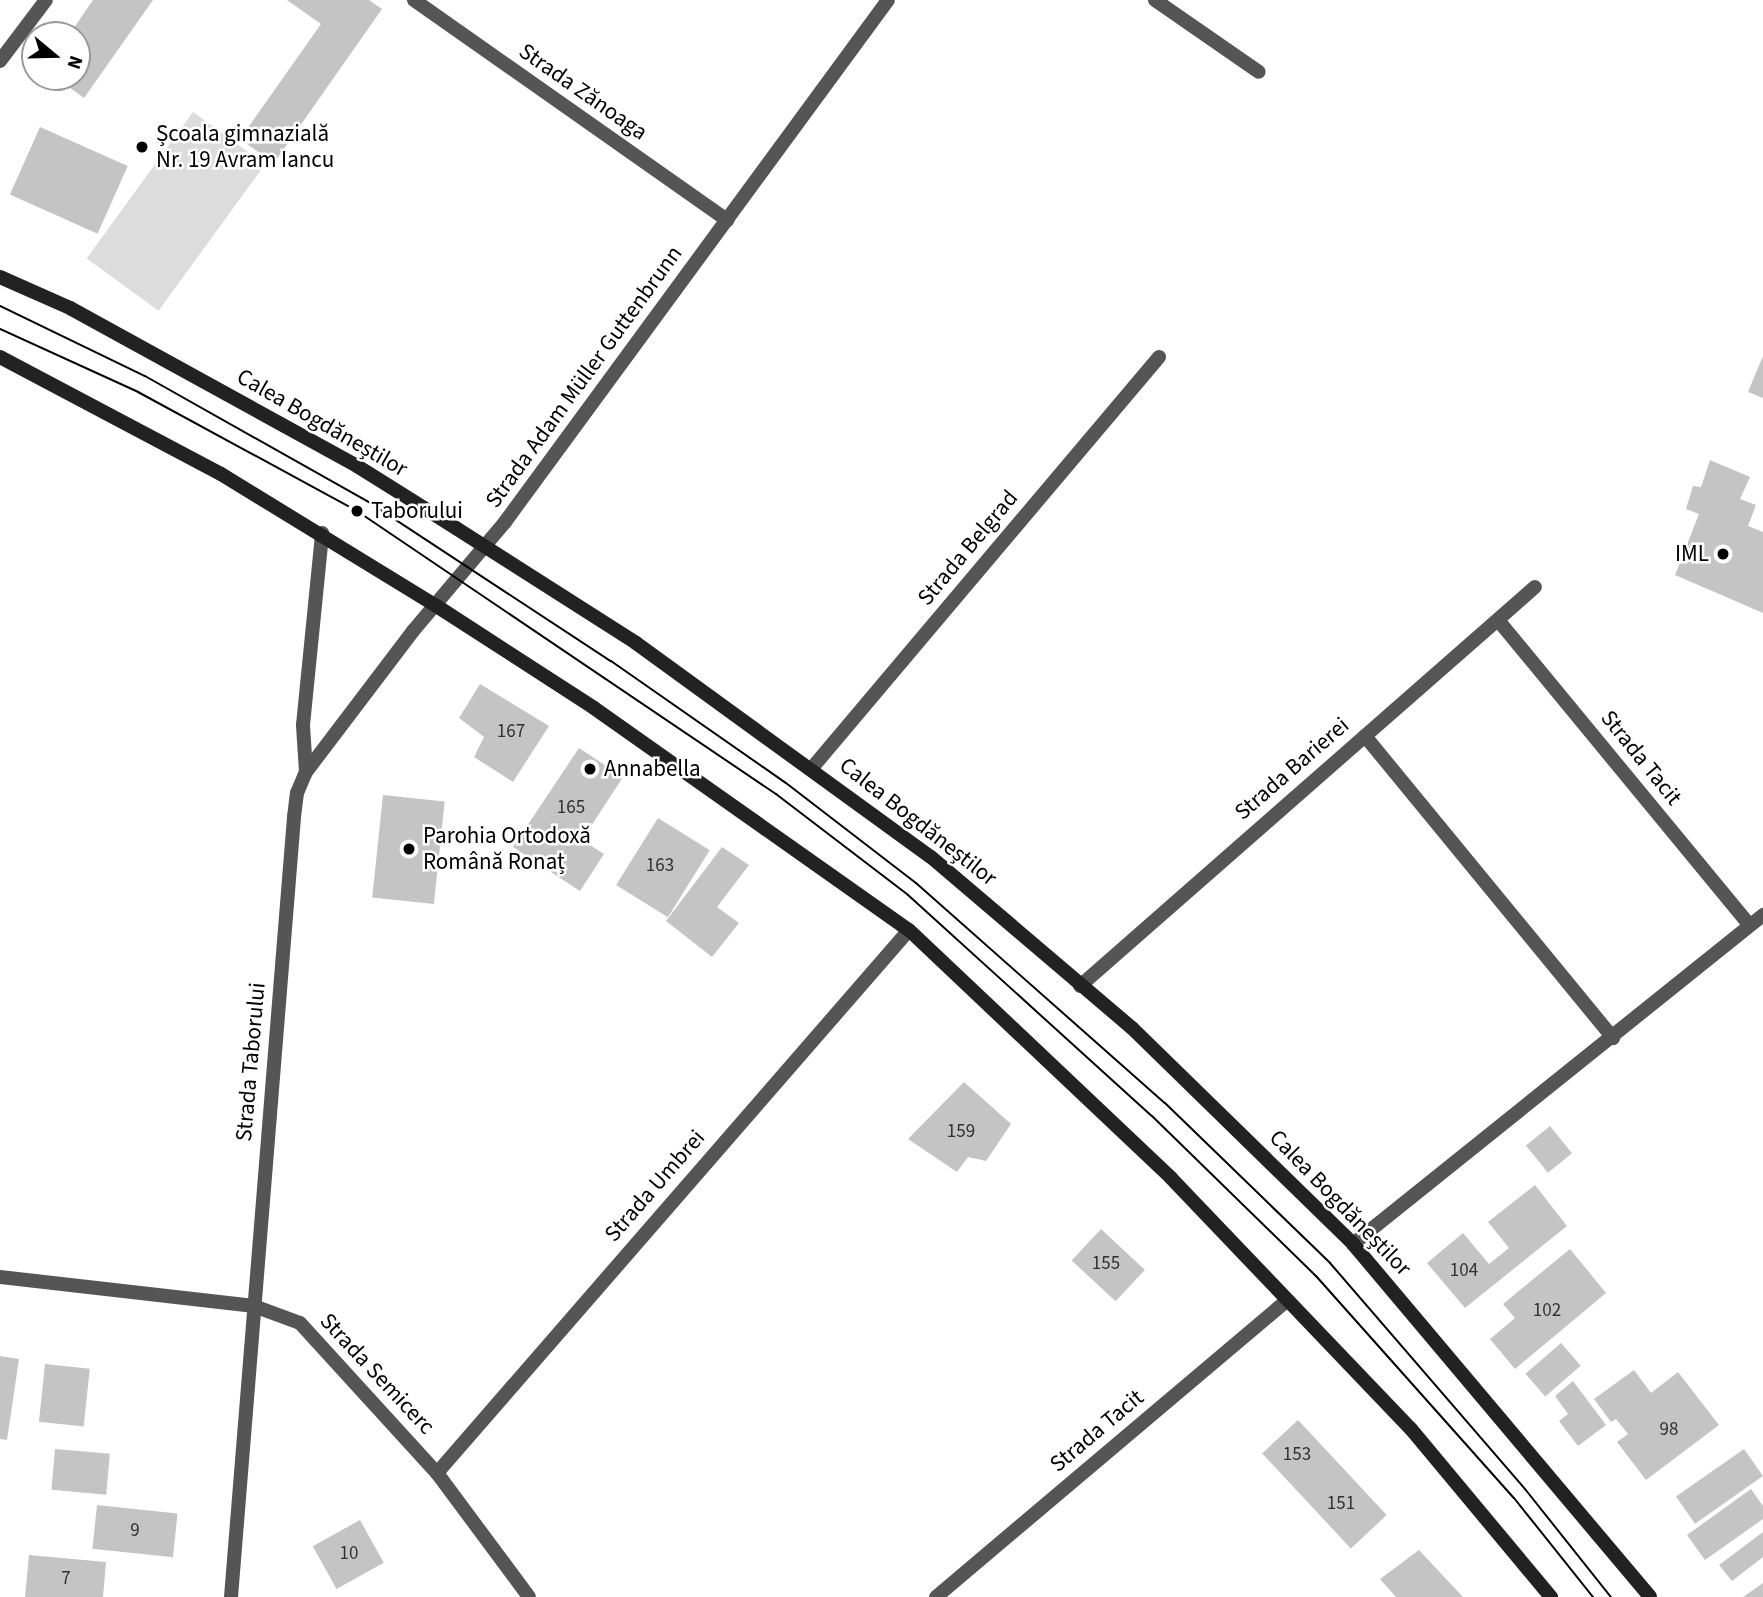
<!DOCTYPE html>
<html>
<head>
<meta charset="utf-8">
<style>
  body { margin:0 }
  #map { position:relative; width:1763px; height:1597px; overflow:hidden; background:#fff; font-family:"Source Sans 3",sans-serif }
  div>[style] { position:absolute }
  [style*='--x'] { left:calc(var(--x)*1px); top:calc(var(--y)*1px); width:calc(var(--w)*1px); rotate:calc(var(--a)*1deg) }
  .green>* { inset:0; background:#dcdcdc; transform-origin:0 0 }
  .building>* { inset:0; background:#c4c4c4; transform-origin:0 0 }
  .service>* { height:14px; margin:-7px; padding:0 7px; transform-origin:7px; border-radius:7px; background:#555 }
  .minor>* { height:14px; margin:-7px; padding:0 7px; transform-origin:7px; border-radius:7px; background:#555 }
  .secondary>* { height:14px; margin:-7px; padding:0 7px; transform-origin:7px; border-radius:7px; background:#222 }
  .tram>* { height:2px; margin:-1px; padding:0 1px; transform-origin:1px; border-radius:1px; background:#000 }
  .dots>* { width:19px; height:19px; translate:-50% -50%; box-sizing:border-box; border:4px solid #fff; border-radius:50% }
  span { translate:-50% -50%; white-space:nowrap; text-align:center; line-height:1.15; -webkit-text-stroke:5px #fff; paint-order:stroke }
  .number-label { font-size:19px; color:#313131 }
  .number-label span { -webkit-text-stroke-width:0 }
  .street-label { font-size:23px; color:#000 }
  .poi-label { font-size:23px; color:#000 }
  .left { translate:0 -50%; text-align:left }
  .right { translate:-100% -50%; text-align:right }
  .north { position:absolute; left:21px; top:21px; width:70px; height:70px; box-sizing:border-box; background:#fff; border:2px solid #999; border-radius:50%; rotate:109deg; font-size:19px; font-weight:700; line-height:28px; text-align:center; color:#000 }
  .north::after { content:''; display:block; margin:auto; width:24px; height:32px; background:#000; clip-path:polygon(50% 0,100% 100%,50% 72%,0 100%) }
</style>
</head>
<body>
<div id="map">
  <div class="green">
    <i style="left:193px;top:112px;width:89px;height:181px;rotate:36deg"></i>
  </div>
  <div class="building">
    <i style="clip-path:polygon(93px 0,153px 0,84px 98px,55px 77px,77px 77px,77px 35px,69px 35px)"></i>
    <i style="clip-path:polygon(287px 0,369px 0,382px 9px,274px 163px,240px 139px,321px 24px)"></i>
    <i style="left:40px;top:127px;width:96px;height:74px;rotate:24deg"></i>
    <i style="clip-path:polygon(1763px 356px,1763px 398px,1748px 392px)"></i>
    <i style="clip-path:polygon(1710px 460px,1750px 477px,1740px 499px,1756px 505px,1748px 526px,1763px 532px,1763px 613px,1675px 575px,1699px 514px,1686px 509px,1693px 486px,1701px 487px)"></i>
    <i style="clip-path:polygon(480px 684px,549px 726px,513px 782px,474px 757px,484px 737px,459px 718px)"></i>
    <i style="clip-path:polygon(579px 748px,623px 777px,582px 840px,604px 854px,580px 891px,513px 847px)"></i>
    <i style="left:383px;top:795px;width:62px;height:103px;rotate:6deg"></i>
    <i style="left:658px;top:818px;width:61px;height:79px;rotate:32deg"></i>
    <i style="clip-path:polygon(722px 847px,749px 865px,717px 907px,739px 923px,712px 957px,666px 921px)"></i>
    <i style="clip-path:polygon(964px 1082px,1011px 1124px,986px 1161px,968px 1157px,957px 1172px,908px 1139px)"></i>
    <i style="left:1550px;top:1126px;width:35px;height:31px;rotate:51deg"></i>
    <i style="clip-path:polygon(1535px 1185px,1567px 1226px,1465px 1308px,1427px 1263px,1463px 1233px,1489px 1264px,1509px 1248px,1488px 1222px)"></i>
    <i style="left:1101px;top:1229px;width:60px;height:43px;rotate:43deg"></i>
    <i style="clip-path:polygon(1570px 1249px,1606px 1293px,1515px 1369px,1490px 1339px,1515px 1318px,1503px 1304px)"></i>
    <i style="left:1561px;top:1343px;width:30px;height:47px;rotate:49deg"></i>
    <i style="clip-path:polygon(0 1356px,19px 1359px,7px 1440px,0 1439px)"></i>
    <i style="left:45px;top:1364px;width:45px;height:58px;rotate:6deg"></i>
    <i style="clip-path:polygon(1634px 1370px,1651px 1393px,1678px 1372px,1719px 1425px,1646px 1480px,1617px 1442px,1628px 1434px,1616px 1419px,1611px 1422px,1594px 1399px)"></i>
    <i style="clip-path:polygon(1573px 1381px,1606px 1425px,1578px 1446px,1559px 1421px,1568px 1414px,1555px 1396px)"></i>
    <i style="left:1298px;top:1420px;width:130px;height:49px;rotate:47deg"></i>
    <i style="left:55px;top:1449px;width:55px;height:41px;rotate:5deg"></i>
    <i style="left:1744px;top:1449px;width:33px;height:83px;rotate:55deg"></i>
    <i style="clip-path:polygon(1751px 1489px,1763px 1506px,1763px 1519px,1705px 1560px,1687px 1535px)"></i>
    <i style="left:97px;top:1505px;width:81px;height:44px;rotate:6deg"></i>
    <i style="left:360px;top:1520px;width:49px;height:54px;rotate:61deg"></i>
    <i style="clip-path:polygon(1763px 1532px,1763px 1557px,1732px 1581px,1719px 1565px)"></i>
    <i style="clip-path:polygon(1419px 1550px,1447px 1580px,1463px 1597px,1396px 1597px,1380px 1579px)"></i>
    <i style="clip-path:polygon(29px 1555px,106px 1562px,103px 1597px,25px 1597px)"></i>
    <i style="clip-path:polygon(1763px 1583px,1763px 1597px,1743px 1597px)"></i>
  </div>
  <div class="service">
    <i style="--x:1498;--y:620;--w:395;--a:50.5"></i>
    <i style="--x:1365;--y:736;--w:391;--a:50.6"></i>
  </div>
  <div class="minor">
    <i style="--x:414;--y:0;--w:383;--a:35.1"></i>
    <i style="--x:1155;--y:0;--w:126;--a:34.7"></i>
    <i style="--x:0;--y:61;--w:76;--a:-53"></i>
    <i style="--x:812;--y:768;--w:538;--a:-49.83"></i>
    <i style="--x:306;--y:772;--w:177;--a:-52.8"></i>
    <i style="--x:413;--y:631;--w:143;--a:-49.8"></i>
    <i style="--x:505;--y:522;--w:647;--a:-53.73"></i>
    <i style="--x:1080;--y:986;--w:605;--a:-41.25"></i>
    <i style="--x:1353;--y:1244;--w:526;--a:-38.74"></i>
    <i style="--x:0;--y:1277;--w:256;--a:6.5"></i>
    <i style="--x:254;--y:1306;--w:49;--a:20.3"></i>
    <i style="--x:300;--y:1323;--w:203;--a:47.6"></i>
    <i style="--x:437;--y:1473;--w:154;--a:53.4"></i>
    <i style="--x:437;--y:1473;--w:719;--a:-49"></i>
    <i style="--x:231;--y:1597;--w:783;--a:-85.38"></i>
    <i style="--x:294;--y:817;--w:24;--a:-83"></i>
    <i style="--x:297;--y:793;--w:23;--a:-67"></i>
    <i style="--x:306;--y:772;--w:47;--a:-93.7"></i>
    <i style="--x:303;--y:725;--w:193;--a:-84.3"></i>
    <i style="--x:936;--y:1597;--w:460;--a:-40.2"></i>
  </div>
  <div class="secondary">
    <i style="--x:0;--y:277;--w:77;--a:23.9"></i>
    <i style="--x:70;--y:308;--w:328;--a:28.8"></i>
    <i style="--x:357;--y:466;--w:94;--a:32"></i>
    <i style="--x:437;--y:516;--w:236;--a:32.5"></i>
    <i style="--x:636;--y:643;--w:364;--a:36"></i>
    <i style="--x:931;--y:857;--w:264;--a:40.4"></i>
    <i style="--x:1132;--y:1028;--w:309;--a:44.3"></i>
    <i style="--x:1353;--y:1244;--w:461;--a:49.9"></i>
    <i style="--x:0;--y:357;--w:250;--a:27.9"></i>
    <i style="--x:221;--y:474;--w:251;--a:31.5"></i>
    <i style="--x:435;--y:605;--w:189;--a:32.9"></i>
    <i style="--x:594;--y:708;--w:385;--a:35.2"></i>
    <i style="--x:909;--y:930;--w:361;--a:43.4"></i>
    <i style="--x:1171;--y:1178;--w:347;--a:46.3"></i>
    <i style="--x:1411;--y:1429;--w:219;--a:50.2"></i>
  </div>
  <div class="tram">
    <i style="--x:0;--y:306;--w:161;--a:25.8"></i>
    <i style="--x:145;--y:376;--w:255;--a:29.4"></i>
    <i style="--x:367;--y:501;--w:292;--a:33.3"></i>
    <i style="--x:611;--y:661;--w:213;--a:34.9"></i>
    <i style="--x:786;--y:783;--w:164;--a:37.6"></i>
    <i style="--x:916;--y:883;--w:332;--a:41.5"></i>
    <i style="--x:1165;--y:1103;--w:230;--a:44.1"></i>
    <i style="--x:1330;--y:1263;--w:298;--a:49.2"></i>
    <i style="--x:1525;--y:1489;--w:138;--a:51.5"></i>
    <i style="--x:0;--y:329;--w:152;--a:24.5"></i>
    <i style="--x:138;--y:392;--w:249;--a:28.5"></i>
    <i style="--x:357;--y:511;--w:506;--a:34.04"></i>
    <i style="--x:776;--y:794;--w:166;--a:37.4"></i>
    <i style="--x:908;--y:895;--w:329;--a:42.2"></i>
    <i style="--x:1152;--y:1116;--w:229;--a:44.3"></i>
    <i style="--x:1316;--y:1276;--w:297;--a:48.3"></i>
    <i style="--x:1514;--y:1498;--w:127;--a:51.4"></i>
  </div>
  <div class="dots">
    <i style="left:142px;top:147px;background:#000"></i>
    <i style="left:357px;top:511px;background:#000"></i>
    <i style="left:1723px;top:554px;background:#000"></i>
    <i style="left:590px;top:769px;background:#000"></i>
    <i style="left:409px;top:849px;background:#000"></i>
  </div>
  <div class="number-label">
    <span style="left:511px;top:732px">167</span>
    <span style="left:571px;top:808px">165</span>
    <span style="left:660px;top:866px">163</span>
    <span style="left:961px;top:1132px">159</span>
    <span style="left:1106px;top:1264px">155</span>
    <span style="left:1464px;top:1271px">104</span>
    <span style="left:1547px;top:1311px">102</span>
    <span style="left:1669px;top:1430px">98</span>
    <span style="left:1297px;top:1455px">153</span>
    <span style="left:1341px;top:1504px">151</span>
    <span style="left:135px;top:1531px">9</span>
    <span style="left:349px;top:1554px">10</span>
    <span style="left:66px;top:1579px">7</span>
  </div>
  <div class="street-label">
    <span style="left:583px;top:92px;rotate:35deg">Strada Zănoaga</span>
    <span style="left:584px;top:377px;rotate:-54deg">Strada Adam Müller Guttenbrunn</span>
    <span style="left:322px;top:423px;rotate:30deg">Calea Bogdăneștilor</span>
    <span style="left:968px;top:548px;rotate:-50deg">Strada Belgrad</span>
    <span style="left:1641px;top:758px;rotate:51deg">Strada Tacit</span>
    <span style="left:1292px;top:769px;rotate:-41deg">Strada Barierei</span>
    <span style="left:918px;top:822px;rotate:38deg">Calea Bogdăneștilor</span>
    <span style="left:251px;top:1062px;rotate:-85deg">Strada Taborului</span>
    <span style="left:655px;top:1186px;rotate:-49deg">Strada Umbrei</span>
    <span style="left:1340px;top:1203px;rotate:46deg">Calea Bogdăneștilor</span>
    <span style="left:377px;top:1374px;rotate:47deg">Strada Semicerc</span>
    <span style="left:1097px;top:1431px;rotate:-40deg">Strada Tacit</span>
  </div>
  <div class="poi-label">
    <span class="left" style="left:156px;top:147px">Școala gimnazială<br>Nr. 19 Avram Iancu</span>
    <span class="left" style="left:371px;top:511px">Taborului</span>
    <span class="right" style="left:1709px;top:554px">IML</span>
    <span class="left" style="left:604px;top:769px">Annabella</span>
    <span class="left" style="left:423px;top:849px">Parohia Ortodoxă<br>Română Ronaț</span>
  </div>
  <div class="north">N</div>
</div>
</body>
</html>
